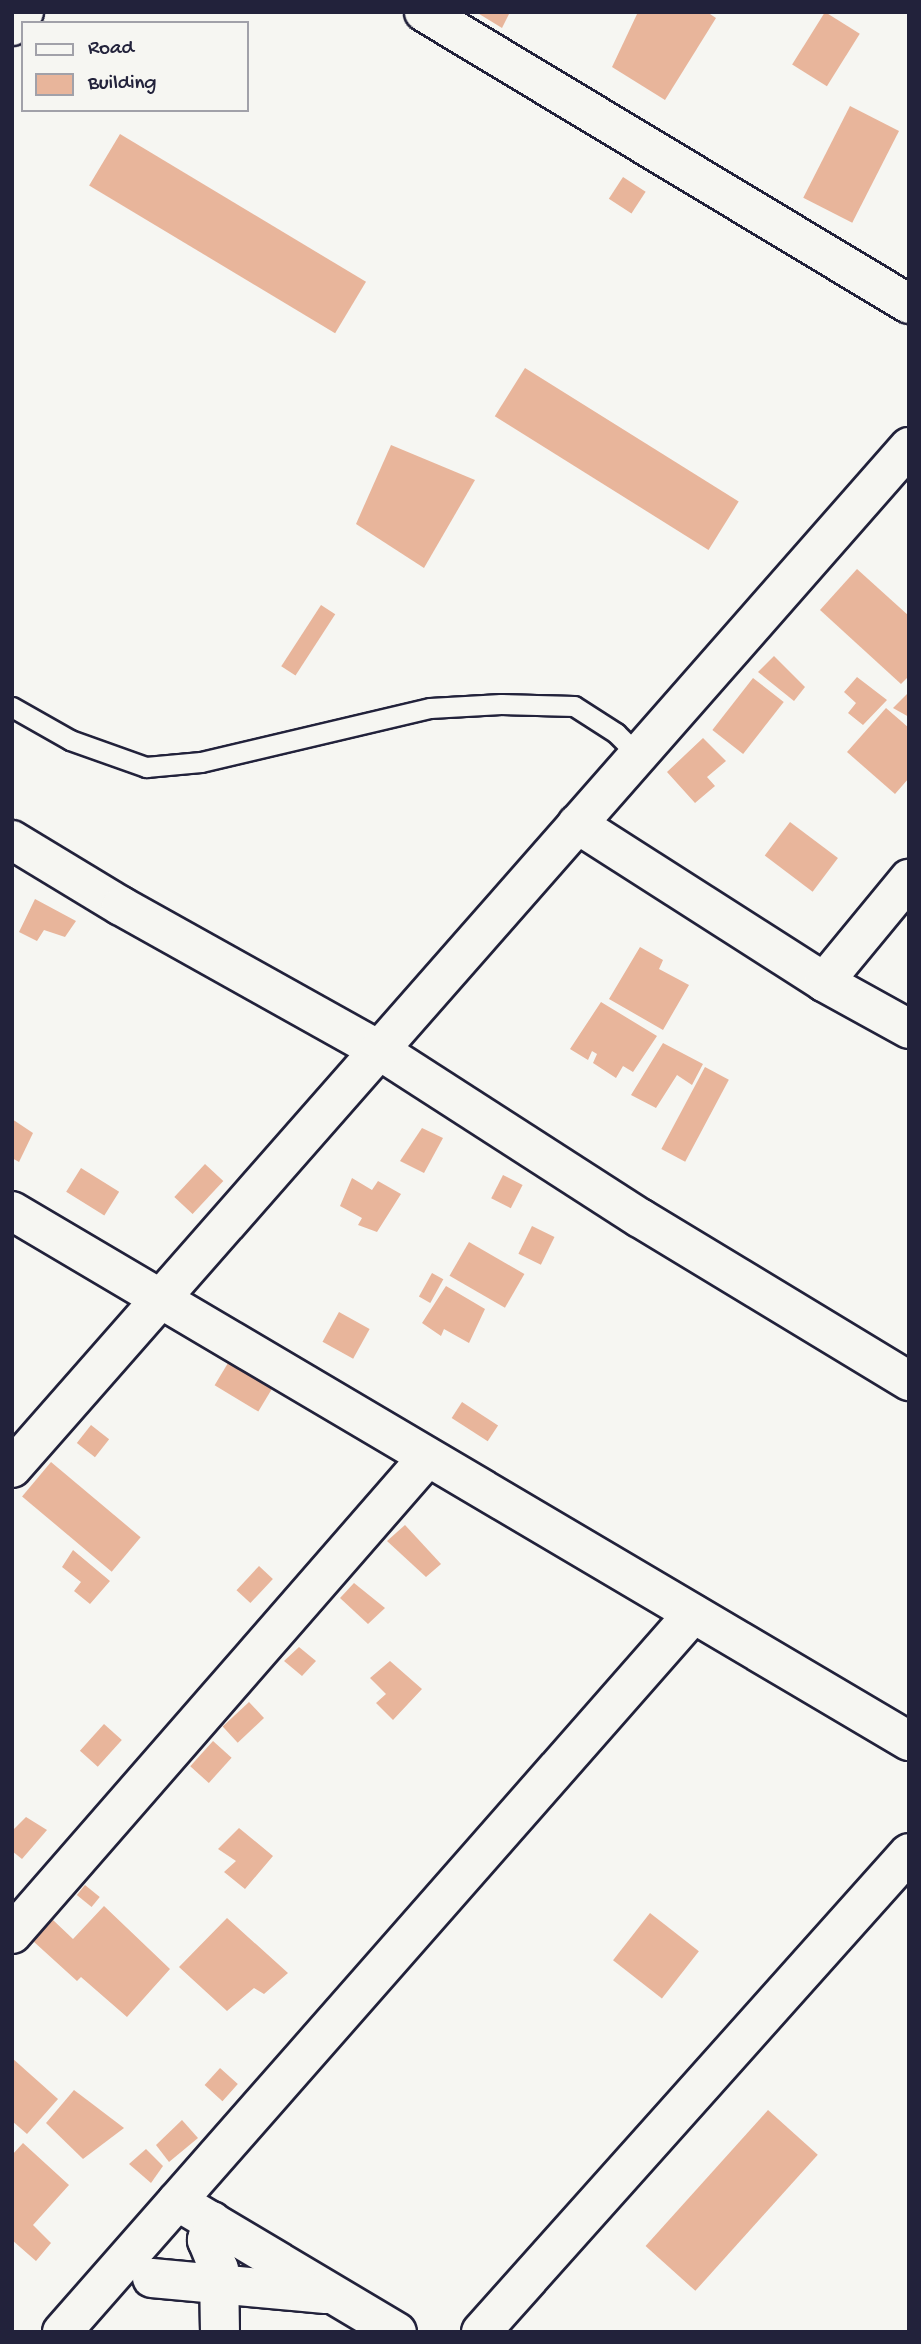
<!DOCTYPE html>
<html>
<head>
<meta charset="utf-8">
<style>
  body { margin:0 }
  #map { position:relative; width:921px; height:2344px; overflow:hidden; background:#f6f6f2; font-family:"Gochi Hand",sans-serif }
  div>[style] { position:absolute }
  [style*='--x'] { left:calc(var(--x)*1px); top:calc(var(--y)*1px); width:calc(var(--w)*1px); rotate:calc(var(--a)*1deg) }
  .building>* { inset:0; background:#e8b59b; transform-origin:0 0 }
  .roads { filter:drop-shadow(2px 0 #22223b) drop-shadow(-2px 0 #22223b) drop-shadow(0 2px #22223b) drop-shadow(0 -2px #22223b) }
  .lane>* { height:19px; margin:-9.5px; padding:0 9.5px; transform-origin:9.5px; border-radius:9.5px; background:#f6f6f2 }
  .street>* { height:38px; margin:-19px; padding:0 19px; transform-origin:19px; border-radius:19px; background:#f6f6f2 }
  span { translate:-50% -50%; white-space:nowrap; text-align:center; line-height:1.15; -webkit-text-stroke:7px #f6f6f2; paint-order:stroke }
  .frame { position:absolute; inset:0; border:14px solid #22223b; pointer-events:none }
  .legend { position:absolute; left:21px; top:21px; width:228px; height:91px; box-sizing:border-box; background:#f6f6f2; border:2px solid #a1a1a9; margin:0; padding:9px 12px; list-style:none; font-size:21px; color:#22223b }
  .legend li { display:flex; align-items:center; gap:14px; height:35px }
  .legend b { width:35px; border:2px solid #a1a1a9 }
</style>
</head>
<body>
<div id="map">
  <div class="building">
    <i style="clip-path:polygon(476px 12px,510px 12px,502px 28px)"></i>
    <i style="clip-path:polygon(638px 12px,707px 12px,716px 18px,665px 100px,612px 67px)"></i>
    <i style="left:825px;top:12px;width:41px;height:62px;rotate:32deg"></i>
    <i style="left:850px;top:106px;width:55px;height:103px;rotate:27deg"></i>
    <i style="left:120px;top:134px;width:287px;height:60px;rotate:31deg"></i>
    <i style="left:623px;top:177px;width:27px;height:26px;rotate:33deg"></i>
    <i style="left:525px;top:368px;width:252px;height:57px;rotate:32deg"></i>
    <i style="clip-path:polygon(391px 445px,475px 480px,424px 568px,356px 524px)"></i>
    <i style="clip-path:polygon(857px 569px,909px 616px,909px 676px,901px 684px,820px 610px)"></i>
    <i style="left:321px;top:605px;width:17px;height:73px;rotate:33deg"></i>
    <i style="clip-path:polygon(774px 656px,805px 687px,794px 701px,758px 672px)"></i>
    <i style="clip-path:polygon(857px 677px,887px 700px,863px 725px,848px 713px,856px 703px,844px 692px)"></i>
    <i style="left:753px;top:678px;width:39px;height:66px;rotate:38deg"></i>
    <i style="clip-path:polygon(909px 692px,909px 717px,893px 708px)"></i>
    <i style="clip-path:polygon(886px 708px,909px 728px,909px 778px,895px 794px,847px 752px)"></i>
    <i style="clip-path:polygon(703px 738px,726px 761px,707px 777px,715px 786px,695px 803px,667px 772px)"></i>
    <i style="left:790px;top:822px;width:60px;height:42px;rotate:37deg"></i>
    <i style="clip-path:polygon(35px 899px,76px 921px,65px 937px,44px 930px,37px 941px,19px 932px)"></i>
    <i style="clip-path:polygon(640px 947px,663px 960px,659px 969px,689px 985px,663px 1030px,609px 999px)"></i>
    <i style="clip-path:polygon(601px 1002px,657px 1036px,633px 1072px,623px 1066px,616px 1078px,593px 1063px,597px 1054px,592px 1051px,588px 1060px,570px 1049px)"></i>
    <i style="clip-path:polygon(663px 1043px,703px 1064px,692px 1085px,677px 1075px,656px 1108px,631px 1095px)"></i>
    <i style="left:705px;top:1067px;width:27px;height:93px;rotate:28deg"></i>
    <i style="clip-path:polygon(12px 1119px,33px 1133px,19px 1162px,12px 1158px)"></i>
    <i style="clip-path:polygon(422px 1128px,443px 1138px,424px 1173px,400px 1161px)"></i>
    <i style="left:205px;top:1164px;width:25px;height:45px;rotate:43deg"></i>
    <i style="left:81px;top:1168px;width:45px;height:28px;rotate:32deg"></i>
    <i style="left:503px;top:1175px;width:22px;height:26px;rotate:27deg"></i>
    <i style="clip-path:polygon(352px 1178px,372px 1190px,378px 1181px,401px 1194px,377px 1232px,358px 1225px,362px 1218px,340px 1206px)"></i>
    <i style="left:532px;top:1226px;width:25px;height:31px;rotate:26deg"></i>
    <i style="left:469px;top:1242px;width:64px;height:39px;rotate:30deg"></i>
    <i style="left:432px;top:1273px;width:13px;height:27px;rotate:29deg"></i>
    <i style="clip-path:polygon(446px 1286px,485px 1309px,469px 1343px,444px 1329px,441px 1336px,422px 1323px)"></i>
    <i style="left:339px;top:1312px;width:35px;height:34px;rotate:29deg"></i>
    <i style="left:228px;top:1363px;width:51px;height:26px;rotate:31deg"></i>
    <i style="left:462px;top:1402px;width:43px;height:19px;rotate:33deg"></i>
    <i style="left:91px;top:1425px;width:23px;height:23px;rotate:38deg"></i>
    <i style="left:51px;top:1462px;width:117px;height:45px;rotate:40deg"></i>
    <i style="clip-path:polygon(405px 1525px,441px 1564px,426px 1577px,387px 1541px)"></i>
    <i style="clip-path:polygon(73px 1550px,110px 1581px,90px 1604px,74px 1591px,81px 1582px,62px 1567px)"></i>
    <i style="left:259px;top:1566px;width:19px;height:33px;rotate:43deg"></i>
    <i style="clip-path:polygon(354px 1583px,385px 1608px,368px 1624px,340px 1598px)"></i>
    <i style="clip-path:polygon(299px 1647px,316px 1661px,302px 1676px,284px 1661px)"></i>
    <i style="clip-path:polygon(390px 1661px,422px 1689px,393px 1720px,376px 1703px,386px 1694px,370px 1678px)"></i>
    <i style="left:249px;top:1702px;width:22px;height:36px;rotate:47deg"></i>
    <i style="left:104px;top:1724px;width:24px;height:36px;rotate:42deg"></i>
    <i style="left:213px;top:1741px;width:25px;height:34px;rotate:42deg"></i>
    <i style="clip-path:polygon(26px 1817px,47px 1830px,22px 1859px,12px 1851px,12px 1831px)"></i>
    <i style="clip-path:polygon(239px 1828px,273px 1856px,245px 1889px,224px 1872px,236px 1861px,218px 1849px)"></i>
    <i style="left:85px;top:1885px;width:19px;height:13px;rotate:39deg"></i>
    <i style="clip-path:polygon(104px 1906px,170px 1969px,127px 2017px,81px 1977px,77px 1981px,33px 1941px,53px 1920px,73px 1939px)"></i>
    <i style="left:650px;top:1913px;width:62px;height:60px;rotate:38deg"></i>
    <i style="clip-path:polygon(227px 1918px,288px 1973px,264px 1994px,254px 1988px,227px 2011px,179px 1967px)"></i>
    <i style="clip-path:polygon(12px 2058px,58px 2099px,27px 2134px,12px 2121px)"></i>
    <i style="left:220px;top:2068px;width:24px;height:23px;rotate:42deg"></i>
    <i style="clip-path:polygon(74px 2090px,124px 2128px,83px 2159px,46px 2123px)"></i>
    <i style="left:768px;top:2110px;width:67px;height:183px;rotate:42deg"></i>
    <i style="clip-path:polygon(182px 2120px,198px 2138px,169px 2162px,156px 2145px)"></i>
    <i style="clip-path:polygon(23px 2143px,69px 2185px,33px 2225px,51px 2243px,36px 2261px,12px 2240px,12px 2155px)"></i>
    <i style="clip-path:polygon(146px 2149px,163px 2166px,151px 2183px,129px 2164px)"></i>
  </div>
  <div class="roads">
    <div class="lane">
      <i style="--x:12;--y:707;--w:67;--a:29.6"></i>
      <i style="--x:70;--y:740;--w:81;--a:19.6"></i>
      <i style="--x:146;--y:767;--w:55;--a:-5.2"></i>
      <i style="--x:201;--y:762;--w:235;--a:-13.3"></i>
      <i style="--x:430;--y:708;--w:71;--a:-3.2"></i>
      <i style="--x:501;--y:704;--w:73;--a:1.6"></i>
      <i style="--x:574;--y:706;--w:50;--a:32.7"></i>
      <i style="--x:616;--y:733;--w:31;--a:45"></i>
    </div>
    <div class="street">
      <i style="--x:424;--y:12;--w:566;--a:31.05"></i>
      <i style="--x:12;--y:26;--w:18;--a:-49"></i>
      <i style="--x:577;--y:824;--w:293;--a:32.6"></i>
      <i style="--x:824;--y:982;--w:97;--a:28.9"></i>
      <i style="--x:12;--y:840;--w:127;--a:31.2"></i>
      <i style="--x:121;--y:906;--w:295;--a:29.2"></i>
      <i style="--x:379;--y:1050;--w:310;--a:32.8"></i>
      <i style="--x:640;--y:1218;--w:315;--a:31.2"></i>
      <i style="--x:824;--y:982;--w:134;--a:-50.5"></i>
      <i style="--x:12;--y:1211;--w:1042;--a:30.58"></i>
      <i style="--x:12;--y:1468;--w:1359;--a:-48.7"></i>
      <i style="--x:12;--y:1934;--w:632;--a:-48.92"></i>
      <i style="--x:177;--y:2201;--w:256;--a:30.8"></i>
      <i style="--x:212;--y:2221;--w:20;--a:105"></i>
      <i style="--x:207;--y:2240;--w:31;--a:68"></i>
      <i style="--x:219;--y:2269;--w:63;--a:89.1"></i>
      <i style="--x:152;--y:2278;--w:174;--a:5.3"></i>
      <i style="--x:62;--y:2332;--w:956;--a:-48.69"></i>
      <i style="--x:481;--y:2332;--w:642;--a:-48.22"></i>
    </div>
  </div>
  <div class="frame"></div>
  <ul class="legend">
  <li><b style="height:9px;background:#f6f6f2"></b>Road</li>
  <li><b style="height:19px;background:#e8b59b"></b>Building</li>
  </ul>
</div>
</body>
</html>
